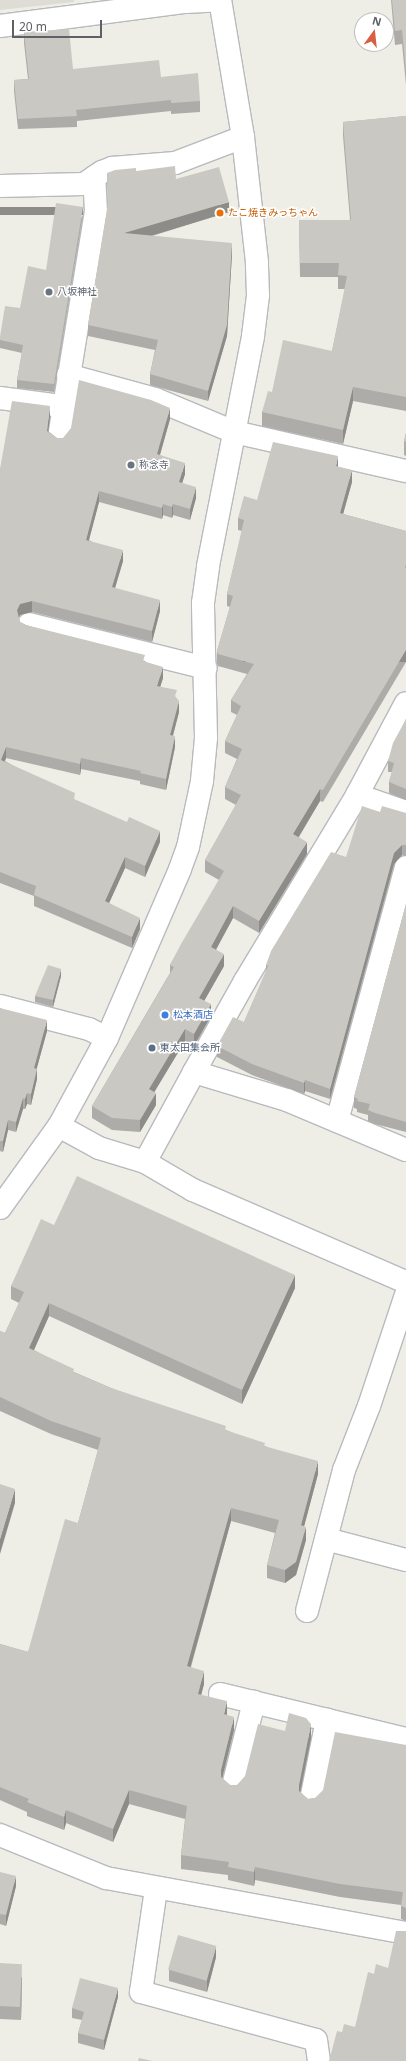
<!DOCTYPE html>
<html>
<head>
<meta charset="utf-8">
<style>
  body { margin:0 }
  #map { position:relative; width:406px; height:2061px; overflow:hidden; background:#eeeee6; font-family:"Noto Sans","Noto Sans JP",sans-serif }
  div>[style] { position:absolute }
  [style*='--x'] { left:calc(var(--x)*1px); top:calc(var(--y)*1px); width:calc(var(--w)*1px); rotate:calc(var(--a)*1deg) }
  .education>* { inset:0; background:#deddd5 }
  .roads { filter:drop-shadow(1px 0 #b8babe) drop-shadow(-1px 0 #b8babe) drop-shadow(0 1px #b8babe) drop-shadow(0 -1px #b8babe) }
  .minor>* { height:22px; margin:-11px; padding:0 11px; transform-origin:11px; border-radius:11px; background:#fff }
  .tertiary>* { height:22px; margin:-11px; padding:0 11px; transform-origin:11px; border-radius:11px; background:#fff }
  .wall>* { inset:0; background:#aeaca8 }
  .shaded-wall>* { inset:0; background:#8d8c88; transform-origin:0 0 }
  .building>* { inset:0; background:#cac8c3; transform-origin:0 0 }
  .dots>* { width:11px; height:11px; translate:-50% -50%; box-sizing:border-box; border:2px solid #fff; border-radius:50% }
  span { translate:-50% -50%; white-space:nowrap; text-align:center; line-height:1.15; -webkit-text-stroke:3px #fff; paint-order:stroke }
  .food-label { font-size:10px; color:#c56008 }
  .left { translate:0 -50%; text-align:left }
  .worship-label { font-size:10px; color:#5b616d }
  .shop-label { font-size:10px; color:#366cbe }
  .service-label { font-size:10px; color:#4e5e75 }
  .north { position:absolute; left:354px; top:12px; width:40px; height:40px; box-sizing:border-box; background:#fff; border:1px solid #bfbfc1; border-radius:50%; rotate:15deg; font-size:11px; font-weight:700; line-height:16px; text-align:center; color:#5e6065 }
  .north::after { content:''; display:block; margin:auto; width:14px; height:18px; background:#d85f43; clip-path:polygon(50% 0,100% 100%,50% 72%,0 100%) }
  .scale { position:absolute; left:12px; top:20px; width:90px; height:18px; box-sizing:border-box; border:2px solid #5e6065; border-top:0; padding-left:5px; font-size:12px; line-height:14px; white-space:nowrap; color:#5e6065; -webkit-text-stroke:3px #fff; paint-order:stroke }
</style>
</head>
<body>
<div id="map">
  <div class="education">
    <i style="clip-path:polygon(0 0,74px 0,74px 2px,0 10px)"></i>
  </div>
  <div class="roads">
    <div class="minor">
      <i style="--x:0;--y:26;--w:187;--a:-7.4"></i>
      <i style="--x:185;--y:2;--w:35;--a:-3"></i>
      <i style="--x:0;--y:186;--w:84;--a:-1.4"></i>
      <i style="--x:84;--y:184;--w:22;--a:-34"></i>
      <i style="--x:102;--y:172;--w:11;--a:-22"></i>
      <i style="--x:112;--y:168;--w:63;--a:-4.5"></i>
      <i style="--x:175;--y:163;--w:73;--a:-20.9"></i>
      <i style="--x:68;--y:375;--w:90;--a:15.4"></i>
      <i style="--x:155;--y:399;--w:86;--a:22.7"></i>
      <i style="--x:234;--y:432;--w:176;--a:12.8"></i>
      <i style="--x:0;--y:398;--w:63;--a:7.4"></i>
      <i style="--x:59;--y:437;--w:228;--a:-80.7"></i>
      <i style="--x:96;--y:212;--w:35;--a:-93"></i>
      <i style="--x:29;--y:624;--w:182;--a:14"></i>
      <i style="--x:357;--y:795;--w:52;--a:19.1"></i>
      <i style="--x:0;--y:1006;--w:92;--a:14.5"></i>
      <i style="--x:89;--y:1029;--w:20;--a:27"></i>
      <i style="--x:194;--y:1072;--w:104;--a:-60.7"></i>
      <i style="--x:245;--y:981;--w:217;--a:-58.9"></i>
      <i style="--x:357;--y:795;--w:104;--a:-62"></i>
      <i style="--x:337;--y:1121;--w:263;--a:-74.8"></i>
      <i style="--x:59;--y:1126;--w:46;--a:28.8"></i>
      <i style="--x:99;--y:1148;--w:48;--a:16.9"></i>
      <i style="--x:145;--y:1162;--w:56;--a:30.3"></i>
      <i style="--x:193;--y:1190;--w:232;--a:23.4"></i>
      <i style="--x:145;--y:1162;--w:102;--a:-61.4"></i>
      <i style="--x:194;--y:1072;--w:97;--a:16.8"></i>
      <i style="--x:287;--y:1100;--w:129;--a:22.8"></i>
      <i style="--x:326;--y:1539;--w:83;--a:14.7"></i>
      <i style="--x:307;--y:1611;--w:146;--a:-75.3"></i>
      <i style="--x:344;--y:1470;--w:69;--a:-68.7"></i>
      <i style="--x:369;--y:1406;--w:117;--a:-71.6"></i>
      <i style="--x:220;--y:1694;--w:191;--a:13.6"></i>
      <i style="--x:233;--y:1786;--w:87;--a:-76"></i>
      <i style="--x:311;--y:1800;--w:82;--a:-78.7"></i>
      <i style="--x:0;--y:1835;--w:114;--a:22.1"></i>
      <i style="--x:106;--y:1878;--w:305;--a:10.4"></i>
      <i style="--x:156;--y:1889;--w:104;--a:98.3"></i>
      <i style="--x:141;--y:1992;--w:181;--a:15.3"></i>
      <i style="--x:316;--y:2040;--w:21;--a:82"></i>
    </div>
    <div class="tertiary">
      <i style="--x:0;--y:1208;--w:101;--a:-54.3"></i>
      <i style="--x:59;--y:1126;--w:100;--a:-61.4"></i>
      <i style="--x:107;--y:1038;--w:184;--a:-66.6"></i>
      <i style="--x:180;--y:869;--w:23;--a:-70"></i>
      <i style="--x:188;--y:847;--w:67;--a:-78"></i>
      <i style="--x:202;--y:781;--w:43;--a:-84.7"></i>
      <i style="--x:206;--y:738;--w:135;--a:-91.3"></i>
      <i style="--x:203;--y:603;--w:37;--a:-82"></i>
      <i style="--x:208;--y:566;--w:234;--a:-78.9"></i>
      <i style="--x:253;--y:336;--w:41;--a:-83"></i>
      <i style="--x:258;--y:295;--w:33;--a:-92"></i>
      <i style="--x:257;--y:262;--w:126;--a:-96.4"></i>
      <i style="--x:243;--y:137;--w:139;--a:-99.5"></i>
    </div>
  </div>
  <div class="wall">
    <i style="clip-path:polygon(391px 0,406px 0,406px 85px,402px 44px,395px 45px)"></i>
    <i style="clip-path:polygon(24px 32px,73px 69px,161px 77px,200px 101px,200px 112px,171px 114px,171px 111px,77px 121px,77px 127px,18px 129px,14px 91px,14px 80px,28px 79px,24px 43px)"></i>
    <i style="clip-path:polygon(406px 116px,406px 411px,353px 401px,343px 444px,262px 426px,262px 412px,272px 392px,332px 351px,345px 289px,338px 289px,338px 277px,300px 277px,299px 220px,350px 220px,343px 136px,343px 122px)"></i>
    <i style="clip-path:polygon(136px 171px,176px 179px,229px 212px,152px 236px,232px 254px,227px 336px,208px 401px,150px 385px,150px 374px,155px 350px,88px 336px,88px 325px,108px 206px,107px 173px)"></i>
    <i style="clip-path:polygon(83px 215px,54px 392px,17px 388px,17px 380px,22px 353px,0 348px,0 337px,20px 308px,46px 270px)"></i>
    <i style="clip-path:polygon(50px 417px,48px 431px,57px 438px,63px 438px,170px 419px,160px 455px,185px 474px,182px 483px,196px 498px,190px 520px,173px 515px,172px 518px,163px 515px,162px 519px,99px 502px,89px 540px,123px 561px,115px 588px,160px 611px,152px 642px,32px 612px,20px 615px,19px 618px,20px 622px,26px 625px,145px 661px,163px 678px,160px 687px,177px 699px,179px 712px,173px 736px,175px 747px,166px 790px,140px 784px,140px 781px,81px 769px,80px 775px,6px 758px,5px 761px,75px 800px,160px 842px,145px 877px,125px 868px,109px 903px,140px 929px,132px 948px,34px 906px,34px 896px,0 883px,0 469px)"></i>
    <i style="clip-path:polygon(406px 433px,406px 456px,404px 455px,404px 441px)"></i>
    <i style="clip-path:polygon(338px 467px,352px 482px,343px 514px,406px 531px,406px 662px,323px 802px,320px 801px,299px 837px,307px 854px,259px 933px,233px 918px,216px 949px,224px 966px,204px 1001px,211px 1016px,194px 1046px,185px 1041px,154px 1092px,156px 1105px,140px 1132px,112px 1130px,92px 1118px,92px 1106px,170px 973px,170px 965px,219px 880px,205px 872px,205px 860px,236px 805px,225px 799px,225px 787px,237px 759px,225px 753px,225px 741px,237px 715px,231px 712px,231px 700px,247px 674px,218px 666px,217px 663px,217px 651px,230px 607px,227px 606px,227px 594px,242px 531px,238px 530px,238px 518px,257px 500px)"></i>
    <i style="clip-path:polygon(406px 719px,406px 800px,389px 793px,389px 782px,392px 772px,388px 772px,388px 761px)"></i>
    <i style="clip-path:polygon(380px 812px,406px 813px,406px 856px,402px 855px,394px 864px,330px 1099px,305px 1091px,304px 1094px,252px 1075px,217px 1057px,217px 1046px,244px 1022px,266px 972px,266px 965px,346px 857px)"></i>
    <i style="clip-path:polygon(406px 904px,406px 1132px,375px 1124px,368px 1121px,368px 1115px,357px 1112px,357px 1109px,354px 1108px,354px 1097px)"></i>
    <i style="clip-path:polygon(61px 976px,53px 1007px,35px 1002px,35px 996px)"></i>
    <i style="clip-path:polygon(0 1008px,47px 1031px,37px 1068px,37px 1079px,31px 1105px,27px 1104px,25px 1109px,23px 1109px,16px 1132px,8px 1130px,3px 1152px,0 1151px)"></i>
    <i style="clip-path:polygon(54px 1225px,295px 1288px,242px 1404px,49px 1316px,34px 1350px,74px 1372px,111px 1388px,226px 1430px,265px 1446px,318px 1474px,304px 1526px,306px 1540px,296px 1575px,285px 1583px,267px 1578px,267px 1565px,275px 1533px,231px 1521px,191px 1667px,204px 1684px,201px 1695px,227px 1715px,234px 1730px,222px 1778px,230px 1785px,237px 1785px,311px 1738px,300px 1792px,308px 1799px,315px 1798px,406px 1745px,406px 1921px,401px 1919px,401px 1905px,340px 1897px,255px 1880px,254px 1886px,228px 1880px,228px 1875px,181px 1869px,181px 1855px,185px 1819px,129px 1804px,113px 1842px,66px 1823px,64px 1830px,27px 1816px,27px 1812px,0 1800px,0 1644px,28px 1652px,78px 1523px,98px 1450px,51px 1434px,0 1411px,0 1331px,5px 1333px,19px 1303px,11px 1299px,11px 1286px)"></i>
    <i style="clip-path:polygon(0 1872px,16px 1886px,6px 1926px,0 1924px)"></i>
    <i style="clip-path:polygon(216px 1957px,207px 1992px,169px 1981px,169px 1970px)"></i>
    <i style="clip-path:polygon(0 1963px,22px 1978px,21px 2020px,0 2019px)"></i>
    <i style="clip-path:polygon(118px 1997px,104px 2050px,78px 2043px,78px 2033px,82px 2020px,72px 2018px,72px 2008px)"></i>
  </div>
  <div class="shaded-wall">
    <i style="clip-path:polygon(229px 202px,229px 212px,124px 244px,124px 233px)"></i>
    <i style="left:83px;top:207px;width:8px;height:179px;rotate:90deg"></i>
    <i style="clip-path:polygon(232px 243px,232px 254px,227px 336px,208px 401px,208px 391px)"></i>
    <i style="clip-path:polygon(353px 387px,353px 401px,343px 444px,343px 430px)"></i>
    <i style="clip-path:polygon(50px 406px,50px 417px,47px 442px,47px 431px)"></i>
    <i style="clip-path:polygon(170px 408px,170px 419px,157px 465px,157px 454px)"></i>
    <i style="clip-path:polygon(338px 456px,338px 468px,336px 466px)"></i>
    <i style="clip-path:polygon(185px 463px,185px 474px,179px 493px,179px 482px)"></i>
    <i style="clip-path:polygon(352px 470px,352px 482px,340px 525px,340px 513px)"></i>
    <i style="clip-path:polygon(196px 487px,196px 498px,190px 520px,190px 509px)"></i>
    <i style="clip-path:polygon(99px 491px,99px 502px,86px 551px,86px 540px)"></i>
    <i style="clip-path:polygon(163px 504px,163px 515px,162px 519px,162px 508px)"></i>
    <i style="clip-path:polygon(173px 504px,173px 515px,172px 518px,172px 507px)"></i>
    <i style="clip-path:polygon(123px 550px,123px 561px,112px 598px,112px 587px)"></i>
    <i style="clip-path:polygon(160px 600px,160px 611px,152px 642px,152px 631px)"></i>
    <i style="clip-path:polygon(32px 601px,32px 612px,20px 615px,17px 621px,17px 610px,20px 604px)"></i>
    <i style="left:406px;top:650px;width:12px;height:163px;rotate:90deg"></i>
    <i style="clip-path:polygon(163px 667px,163px 678px,157px 697px,157px 686px)"></i>
    <i style="clip-path:polygon(179px 701px,179px 712px,170px 746px,170px 735px)"></i>
    <i style="clip-path:polygon(175px 736px,175px 747px,166px 790px,166px 779px)"></i>
    <i style="clip-path:polygon(6px 747px,6px 758px,1px 771px,1px 760px)"></i>
    <i style="clip-path:polygon(81px 758px,81px 769px,80px 775px,80px 764px)"></i>
    <i style="clip-path:polygon(320px 789px,320px 801px,293px 846px,293px 834px)"></i>
    <i style="clip-path:polygon(160px 831px,160px 842px,145px 877px,145px 866px)"></i>
    <i style="clip-path:polygon(307px 842px,307px 854px,259px 933px,259px 921px)"></i>
    <i style="clip-path:polygon(402px 845px,402px 855px,394px 864px,330px 1099px,330px 1089px,394px 853px)"></i>
    <i style="clip-path:polygon(125px 857px,125px 868px,105px 912px,105px 901px)"></i>
    <i style="clip-path:polygon(233px 906px,233px 918px,211px 959px,211px 947px)"></i>
    <i style="clip-path:polygon(140px 918px,140px 929px,132px 948px,132px 937px)"></i>
    <i style="clip-path:polygon(224px 954px,224px 966px,199px 1010px,199px 998px)"></i>
    <i style="clip-path:polygon(61px 969px,61px 976px,53px 1007px,53px 1000px)"></i>
    <i style="clip-path:polygon(211px 1004px,211px 1016px,194px 1046px,194px 1034px)"></i>
    <i style="clip-path:polygon(47px 1020px,47px 1031px,34px 1078px,34px 1068px)"></i>
    <i style="clip-path:polygon(185px 1029px,185px 1041px,149px 1101px,149px 1089px)"></i>
    <i style="clip-path:polygon(37px 1069px,37px 1079px,31px 1105px,31px 1094px)"></i>
    <i style="clip-path:polygon(305px 1080px,305px 1091px,304px 1094px,304px 1083px)"></i>
    <i style="clip-path:polygon(27px 1093px,27px 1104px,25px 1109px,25px 1099px)"></i>
    <i style="clip-path:polygon(156px 1093px,156px 1105px,140px 1132px,140px 1120px)"></i>
    <i style="clip-path:polygon(23px 1098px,23px 1109px,16px 1132px,16px 1122px)"></i>
    <i style="clip-path:polygon(8px 1120px,8px 1130px,3px 1152px,3px 1141px)"></i>
    <i style="clip-path:polygon(295px 1275px,295px 1288px,242px 1404px,242px 1390px)"></i>
    <i style="clip-path:polygon(49px 1303px,49px 1316px,29px 1361px,29px 1348px)"></i>
    <i style="clip-path:polygon(318px 1461px,318px 1474px,301px 1538px,301px 1525px)"></i>
    <i style="clip-path:polygon(15px 1489px,15px 1503px,0 1554px,0 1539px)"></i>
    <i style="clip-path:polygon(231px 1508px,231px 1521px,187px 1679px,187px 1666px)"></i>
    <i style="clip-path:polygon(306px 1527px,306px 1540px,296px 1575px,285px 1583px,285px 1570px)"></i>
    <i style="clip-path:polygon(204px 1671px,204px 1684px,198px 1707px,198px 1694px)"></i>
    <i style="clip-path:polygon(227px 1701px,227px 1715px,224px 1728px,224px 1714px)"></i>
    <i style="clip-path:polygon(234px 1717px,234px 1730px,221px 1783px,221px 1770px)"></i>
    <i style="clip-path:polygon(311px 1724px,311px 1738px,299px 1798px,299px 1785px)"></i>
    <i style="clip-path:polygon(129px 1790px,129px 1804px,113px 1842px,113px 1829px)"></i>
    <i style="clip-path:polygon(66px 1810px,66px 1823px,64px 1830px,64px 1817px)"></i>
    <i style="clip-path:polygon(255px 1867px,255px 1880px,254px 1886px,254px 1872px)"></i>
    <i style="clip-path:polygon(16px 1876px,16px 1886px,6px 1926px,6px 1915px)"></i>
    <i style="clip-path:polygon(216px 1946px,216px 1957px,207px 1992px,207px 1980px)"></i>
    <i style="clip-path:polygon(22px 1964px,22px 1978px,21px 2020px,21px 2006px)"></i>
    <i style="clip-path:polygon(118px 1988px,118px 1997px,104px 2050px,104px 2040px)"></i>
  </div>
  <div class="building">
    <i style="clip-path:polygon(392px 0,406px 0,406px 71px,402px 30px,395px 31px)"></i>
    <i style="clip-path:polygon(69px 29px,73px 69px,159px 60px,161px 77px,198px 73px,200px 101px,171px 103px,171px 100px,76px 110px,77px 116px,18px 119px,14px 80px,29px 79px,24px 32px)"></i>
    <i style="clip-path:polygon(406px 116px,406px 397px,353px 387px,343px 430px,262px 412px,268px 391px,272px 392px,283px 340px,332px 351px,347px 276px,338px 275px,339px 263px,300px 263px,299px 220px,351px 220px,343px 122px)"></i>
    <i style="clip-path:polygon(175px 166px,176px 179px,219px 167px,229px 202px,124px 233px,232px 243px,227px 325px,208px 391px,150px 374px,158px 340px,88px 325px,108px 203px,107px 173px,115px 170px,136px 168px,136px 171px)"></i>
    <i style="clip-path:polygon(56px 203px,83px 207px,54px 384px,17px 380px,23px 345px,0 340px,0 337px,5px 306px,20px 308px,28px 266px,46px 270px)"></i>
    <i style="clip-path:polygon(79px 380px,151px 400px,170px 408px,157px 454px,185px 463px,179px 482px,196px 487px,190px 509px,173px 504px,172px 507px,163px 504px,162px 508px,99px 491px,86px 540px,123px 550px,112px 587px,160px 600px,152px 631px,32px 601px,20px 604px,17px 610px,20px 622px,26px 625px,145px 655px,143px 661px,163px 667px,157px 686px,177px 690px,175px 696px,179px 701px,170px 735px,175px 736px,166px 779px,140px 773px,141px 771px,81px 758px,80px 764px,6px 747px,1px 760px,75px 793px,74px 799px,127px 822px,129px 817px,160px 831px,145px 866px,125px 857px,105px 901px,140px 918px,132px 937px,34px 895px,36px 886px,0 872px,0 469px,12px 401px,50px 406px,47px 431px,57px 438px,63px 438px,71px 428px)"></i>
    <i style="clip-path:polygon(406px 433px,406px 442px,404px 441px)"></i>
    <i style="clip-path:polygon(273px 442px,338px 456px,336px 466px,352px 470px,340px 513px,406px 531px,406px 564px,405px 568px,406px 568px,406px 650px,323px 790px,320px 789px,293px 834px,307px 842px,259px 921px,233px 906px,211px 947px,224px 954px,199px 998px,211px 1004px,194px 1034px,185px 1029px,149px 1089px,156px 1093px,140px 1120px,112px 1118px,92px 1106px,174px 967px,170px 965px,181px 944px,224px 871px,205px 860px,241px 795px,225px 787px,242px 749px,225px 741px,241px 706px,231px 700px,254px 664px,218px 654px,217px 651px,233px 596px,227px 594px,244px 520px,238px 518px,244px 496px,257px 500px)"></i>
    <i style="clip-path:polygon(406px 719px,406px 789px,389px 782px,394px 763px,388px 761px,393px 743px)"></i>
    <i style="clip-path:polygon(362px 806px,380px 812px,382px 806px,406px 813px,406px 845px,402px 845px,394px 853px,330px 1089px,305px 1080px,304px 1083px,252px 1064px,217px 1046px,233px 1017px,244px 1022px,268px 966px,266px 965px,271px 951px,331px 852px,346px 857px)"></i>
    <i style="clip-path:polygon(406px 904px,406px 1122px,375px 1113px,368px 1110px,370px 1104px,357px 1101px,358px 1099px,354px 1097px)"></i>
    <i style="clip-path:polygon(48px 965px,61px 969px,53px 1000px,35px 996px)"></i>
    <i style="clip-path:polygon(0 1008px,47px 1020px,34px 1068px,37px 1069px,31px 1094px,27px 1093px,25px 1099px,23px 1098px,16px 1122px,8px 1120px,3px 1141px,0 1141px)"></i>
    <i style="clip-path:polygon(77px 1176px,295px 1275px,242px 1390px,49px 1303px,29px 1348px,74px 1369px,73px 1372px,111px 1388px,226px 1426px,225px 1430px,265px 1443px,264px 1446px,318px 1461px,301px 1525px,306px 1527px,296px 1562px,285px 1570px,267px 1565px,279px 1520px,231px 1508px,187px 1666px,204px 1671px,198px 1694px,227px 1701px,224px 1714px,234px 1717px,221px 1770px,221px 1777px,230px 1785px,237px 1785px,245px 1776px,258px 1724px,285px 1731px,289px 1713px,306px 1718px,311px 1724px,299px 1785px,299px 1791px,308px 1799px,315px 1798px,323px 1790px,335px 1732px,406px 1745px,406px 1908px,401px 1906px,403px 1892px,340px 1884px,255px 1867px,254px 1872px,228px 1867px,229px 1862px,181px 1855px,187px 1806px,129px 1790px,113px 1829px,66px 1810px,64px 1817px,27px 1802px,29px 1799px,0 1787px,0 1644px,28px 1652px,65px 1519px,78px 1523px,101px 1438px,51px 1421px,0 1397px,0 1331px,5px 1333px,24px 1292px,11px 1286px,41px 1219px,54px 1225px)"></i>
    <i style="clip-path:polygon(0 1484px,15px 1489px,0 1539px)"></i>
    <i style="clip-path:polygon(0 1872px,16px 1876px,6px 1915px,0 1914px)"></i>
    <i style="clip-path:polygon(396px 1931px,406px 1931px,406px 2061px,329px 2061px,337px 2031px,342px 2032px,344px 2024px,355px 2027px,368px 1972px,374px 1974px,376px 1964px,388px 1968px)"></i>
    <i style="left:178px;top:1935px;width:40px;height:36px;rotate:16deg"></i>
    <i style="left:0;top:1963px;width:22px;height:43px;rotate:3deg"></i>
    <i style="clip-path:polygon(80px 1978px,118px 1988px,104px 2040px,78px 2033px,84px 2012px,72px 2008px)"></i>
    <i style="clip-path:polygon(139px 2058px,152px 2061px,138px 2061px)"></i>
  </div>
  <div class="dots">
    <i style="left:220px;top:213px;background:#e8710a"></i>
    <i style="left:49px;top:292px;background:#6b7280"></i>
    <i style="left:131px;top:465px;background:#6b7280"></i>
    <i style="left:165px;top:1015px;background:#3f7fe0"></i>
    <i style="left:152px;top:1048px;background:#5c6f8a"></i>
  </div>
  <div class="food-label">
    <span class="left" style="left:228px;top:213px">たこ焼きみっちゃん</span>
  </div>
  <div class="worship-label">
    <span class="left" style="left:57px;top:292px">八坂神社</span>
    <span class="left" style="left:139px;top:465px">称念寺</span>
  </div>
  <div class="shop-label">
    <span class="left" style="left:173px;top:1015px">松本酒店</span>
  </div>
  <div class="service-label">
    <span class="left" style="left:160px;top:1048px">東太田集会所</span>
  </div>
  <div class="north">N</div>
  <div class="scale">20 m</div>
</div>
</body>
</html>
